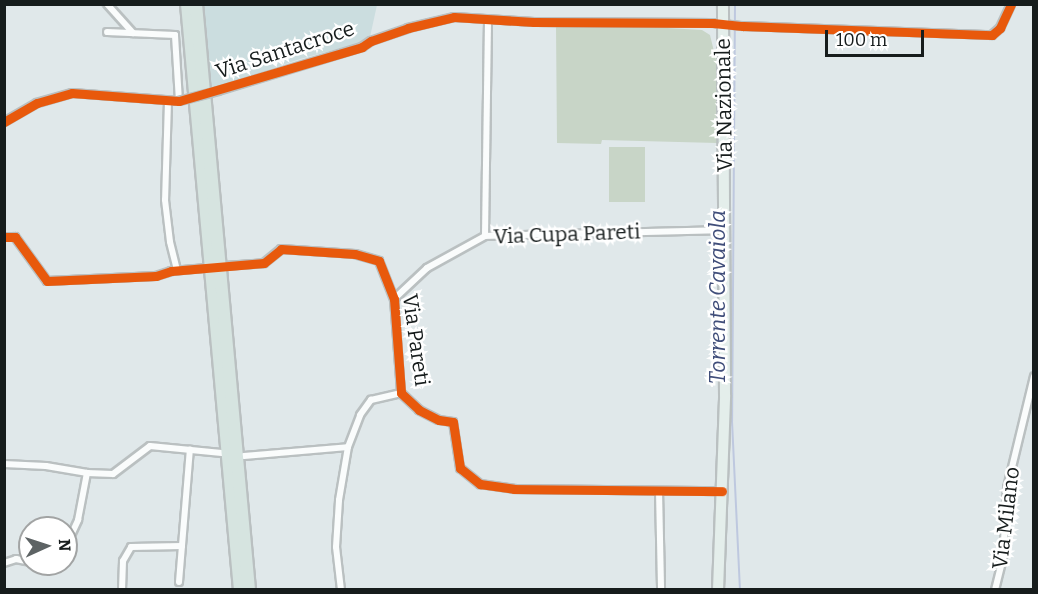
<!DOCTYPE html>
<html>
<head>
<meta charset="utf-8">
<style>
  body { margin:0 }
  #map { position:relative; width:1038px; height:594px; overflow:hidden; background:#e0e8ea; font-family:Bitter,serif }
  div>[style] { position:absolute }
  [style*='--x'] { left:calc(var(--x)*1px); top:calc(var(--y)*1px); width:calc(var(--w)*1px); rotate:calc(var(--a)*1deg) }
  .built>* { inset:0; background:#cbdddf }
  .green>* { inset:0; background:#c8d5c7; transform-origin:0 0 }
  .stream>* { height:2px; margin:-1px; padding:0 1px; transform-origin:1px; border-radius:1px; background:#bec8df }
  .roads { filter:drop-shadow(2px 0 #bac0c1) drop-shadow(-2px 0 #bac0c1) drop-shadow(0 2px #bac0c1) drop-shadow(0 -2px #bac0c1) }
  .minor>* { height:6px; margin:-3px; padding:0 3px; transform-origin:3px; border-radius:3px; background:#fafcfc }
  .primary>* { height:10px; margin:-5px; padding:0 5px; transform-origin:5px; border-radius:5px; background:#e4eeeb }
  .motorway>* { height:12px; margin:-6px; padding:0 6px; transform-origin:6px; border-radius:6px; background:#d6e4e0 }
  .bridges { filter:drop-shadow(2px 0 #bac0c1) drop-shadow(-2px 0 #bac0c1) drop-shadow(0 2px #bac0c1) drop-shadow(0 -2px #bac0c1) }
  .minor-bridge>* { height:6px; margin:-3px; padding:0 3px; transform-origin:3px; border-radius:3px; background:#fafcfc }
  .cycleway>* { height:9px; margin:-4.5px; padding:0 4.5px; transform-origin:4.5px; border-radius:4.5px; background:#e8590c }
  span { translate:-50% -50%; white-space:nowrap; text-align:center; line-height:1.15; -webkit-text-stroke:5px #fff; paint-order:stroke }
  .street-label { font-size:21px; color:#161c1c }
  .water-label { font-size:22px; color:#404e7a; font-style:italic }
  .frame { position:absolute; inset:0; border:6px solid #161c1c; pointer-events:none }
  .north { position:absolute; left:18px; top:516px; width:60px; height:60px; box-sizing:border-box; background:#fff; border:2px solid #a2a4a4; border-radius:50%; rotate:87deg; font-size:16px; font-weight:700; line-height:24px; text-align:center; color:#161c1c }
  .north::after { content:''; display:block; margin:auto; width:21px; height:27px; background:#5d6364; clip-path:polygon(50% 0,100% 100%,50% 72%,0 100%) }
  .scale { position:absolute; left:825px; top:30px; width:99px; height:27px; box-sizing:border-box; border:3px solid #161c1c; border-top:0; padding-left:8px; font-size:18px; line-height:21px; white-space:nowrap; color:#161c1c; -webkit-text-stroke:4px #fff; paint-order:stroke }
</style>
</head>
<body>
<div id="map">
  <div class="built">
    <i style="clip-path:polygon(204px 5px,377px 5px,370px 37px,360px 43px,300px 59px,209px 90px)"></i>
  </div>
  <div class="green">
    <i style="clip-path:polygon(632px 26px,702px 30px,710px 35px,717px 64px,717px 143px,602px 140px,601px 144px,557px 143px,556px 27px)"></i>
    <i style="left:609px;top:147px;width:36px;height:55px"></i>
  </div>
  <div class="stream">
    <i style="--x:735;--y:4;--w:417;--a:90.4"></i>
    <i style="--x:732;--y:421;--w:169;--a:87.3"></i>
  </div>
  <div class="roads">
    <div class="minor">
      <i style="--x:107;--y:4;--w:39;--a:48"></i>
      <i style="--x:218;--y:91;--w:151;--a:-17"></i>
      <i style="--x:362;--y:47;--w:11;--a:-34"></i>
      <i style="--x:371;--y:41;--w:39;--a:-19"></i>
      <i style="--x:408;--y:28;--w:47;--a:-13.4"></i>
      <i style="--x:454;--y:17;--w:80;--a:3.6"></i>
      <i style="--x:534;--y:22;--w:179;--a:0.3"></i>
      <i style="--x:713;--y:23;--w:30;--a:6"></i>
      <i style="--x:743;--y:26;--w:249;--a:2.1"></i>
      <i style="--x:992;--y:35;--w:11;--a:-41"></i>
      <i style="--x:1000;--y:28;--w:26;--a:-65"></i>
      <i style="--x:168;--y:101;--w:99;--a:91.7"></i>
      <i style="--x:165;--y:200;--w:42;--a:83.2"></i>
      <i style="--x:170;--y:242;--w:29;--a:76"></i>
      <i style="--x:4;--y:122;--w:38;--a:-30"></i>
      <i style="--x:37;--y:103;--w:36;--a:-16"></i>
      <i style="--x:72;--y:93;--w:107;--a:4.3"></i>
      <i style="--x:179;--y:101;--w:66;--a:-93.5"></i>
      <i style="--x:175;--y:35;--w:68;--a:-177.5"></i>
      <i style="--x:485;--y:236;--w:217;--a:-89.2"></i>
      <i style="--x:4;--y:237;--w:11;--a:0"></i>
      <i style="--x:15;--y:237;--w:54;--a:54"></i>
      <i style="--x:47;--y:281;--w:109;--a:-2.6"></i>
      <i style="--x:156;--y:276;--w:16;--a:-18"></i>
      <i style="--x:171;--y:271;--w:33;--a:-5"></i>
      <i style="--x:225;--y:266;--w:39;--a:-4"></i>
      <i style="--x:264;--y:263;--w:22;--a:-39"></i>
      <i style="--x:281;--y:249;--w:74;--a:3.9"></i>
      <i style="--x:355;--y:254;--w:25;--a:16"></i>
      <i style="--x:379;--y:261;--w:41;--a:68.5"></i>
      <i style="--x:394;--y:299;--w:94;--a:85.7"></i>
      <i style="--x:401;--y:393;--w:25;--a:43"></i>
      <i style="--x:419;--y:410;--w:22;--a:27"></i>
      <i style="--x:439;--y:420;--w:14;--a:8"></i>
      <i style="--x:453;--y:422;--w:47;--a:81.3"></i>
      <i style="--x:460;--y:468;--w:26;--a:39"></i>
      <i style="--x:480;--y:484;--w:34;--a:8"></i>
      <i style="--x:514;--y:489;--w:208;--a:0.6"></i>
      <i style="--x:394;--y:299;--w:45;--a:-43.2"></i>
      <i style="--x:427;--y:268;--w:66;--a:-28.9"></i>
      <i style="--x:485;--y:236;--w:240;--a:-1.4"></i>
      <i style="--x:244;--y:456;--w:104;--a:-4.9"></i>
      <i style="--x:4;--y:464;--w:42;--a:2.7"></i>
      <i style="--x:46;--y:466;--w:42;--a:9.7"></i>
      <i style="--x:87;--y:473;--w:26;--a:2"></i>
      <i style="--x:113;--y:474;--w:46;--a:-37.1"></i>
      <i style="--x:150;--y:446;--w:72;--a:5.6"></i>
      <i style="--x:659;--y:491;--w:99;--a:88.8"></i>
      <i style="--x:66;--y:546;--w:29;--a:-65"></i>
      <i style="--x:78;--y:520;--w:48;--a:-79.2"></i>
      <i style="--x:4;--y:563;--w:13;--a:-18"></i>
      <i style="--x:16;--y:559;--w:14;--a:12"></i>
      <i style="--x:36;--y:564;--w:9;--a:0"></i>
      <i style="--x:179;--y:582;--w:133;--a:-85.3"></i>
      <i style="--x:122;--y:590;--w:29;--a:-88"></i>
      <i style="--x:123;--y:561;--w:16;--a:-60"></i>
      <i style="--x:131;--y:547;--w:51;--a:-1.1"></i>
      <i style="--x:341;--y:590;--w:43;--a:-96.6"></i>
      <i style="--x:336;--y:547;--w:47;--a:-86.3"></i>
      <i style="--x:339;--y:500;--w:54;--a:-80.4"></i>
      <i style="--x:348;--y:447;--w:34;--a:-69"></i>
      <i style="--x:360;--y:415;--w:19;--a:-54"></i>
      <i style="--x:371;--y:400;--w:31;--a:-13"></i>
      <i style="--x:995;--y:590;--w:33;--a:-76"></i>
      <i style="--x:1003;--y:558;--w:70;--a:-86.7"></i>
      <i style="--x:1007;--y:488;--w:115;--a:-76.4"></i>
    </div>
    <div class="primary">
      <i style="--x:718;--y:590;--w:195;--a:-87.9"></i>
      <i style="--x:725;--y:395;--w:391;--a:-90.3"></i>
    </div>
    <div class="motorway">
      <i style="--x:187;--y:4;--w:588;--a:84.83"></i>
      <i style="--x:196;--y:4;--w:588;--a:84.83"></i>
    </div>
  </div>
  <div class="bridges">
    <div class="minor-bridge">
      <i style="--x:179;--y:101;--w:40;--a:-14.4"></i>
    </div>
  </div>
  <div class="cycleway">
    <i style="--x:4;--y:122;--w:38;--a:-30"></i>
    <i style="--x:37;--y:103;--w:36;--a:-16"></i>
    <i style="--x:72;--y:93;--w:107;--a:4.3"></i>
    <i style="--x:179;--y:101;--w:191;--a:-16.4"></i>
    <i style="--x:362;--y:47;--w:11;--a:-34"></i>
    <i style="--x:371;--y:41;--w:39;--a:-19"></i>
    <i style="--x:408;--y:28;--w:47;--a:-13.4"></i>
    <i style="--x:454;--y:17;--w:80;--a:3.6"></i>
    <i style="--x:534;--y:22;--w:179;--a:0.3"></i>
    <i style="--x:713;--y:23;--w:30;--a:6"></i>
    <i style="--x:743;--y:26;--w:249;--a:2.1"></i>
    <i style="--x:992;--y:35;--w:11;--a:-41"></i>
    <i style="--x:1000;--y:28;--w:26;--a:-65"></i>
    <i style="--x:4;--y:237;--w:11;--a:0"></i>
    <i style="--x:15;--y:237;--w:54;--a:54"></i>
    <i style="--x:47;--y:281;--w:109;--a:-2.6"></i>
    <i style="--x:156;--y:276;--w:16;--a:-18"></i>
    <i style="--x:171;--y:271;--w:93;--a:-4.9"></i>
    <i style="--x:264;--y:263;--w:22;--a:-39"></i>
    <i style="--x:281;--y:249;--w:74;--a:3.9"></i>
    <i style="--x:355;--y:254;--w:25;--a:16"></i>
    <i style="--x:379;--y:261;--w:41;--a:68.5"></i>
    <i style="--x:394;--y:299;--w:94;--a:85.7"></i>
    <i style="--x:401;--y:393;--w:25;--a:43"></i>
    <i style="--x:419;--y:410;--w:22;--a:27"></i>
    <i style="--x:439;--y:420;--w:14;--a:8"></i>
    <i style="--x:453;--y:422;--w:47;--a:81.3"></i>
    <i style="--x:460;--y:468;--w:26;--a:39"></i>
    <i style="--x:480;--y:484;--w:34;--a:8"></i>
    <i style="--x:514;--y:489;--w:208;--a:0.6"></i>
  </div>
  <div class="street-label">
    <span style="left:285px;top:50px;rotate:-18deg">Via Santacroce</span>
    <span style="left:724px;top:105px;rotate:-91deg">Via Nazionale</span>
    <span style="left:567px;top:234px;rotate:-2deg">Via Cupa Pareti</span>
    <span style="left:416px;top:340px;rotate:82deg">Via Pareti</span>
    <span style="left:1006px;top:518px;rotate:-83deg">Via Milano</span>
  </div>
  <div class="water-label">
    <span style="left:718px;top:297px;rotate:-90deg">Torrente Cavaiola</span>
  </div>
  <div class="frame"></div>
  <div class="north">N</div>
  <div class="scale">100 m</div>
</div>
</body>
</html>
